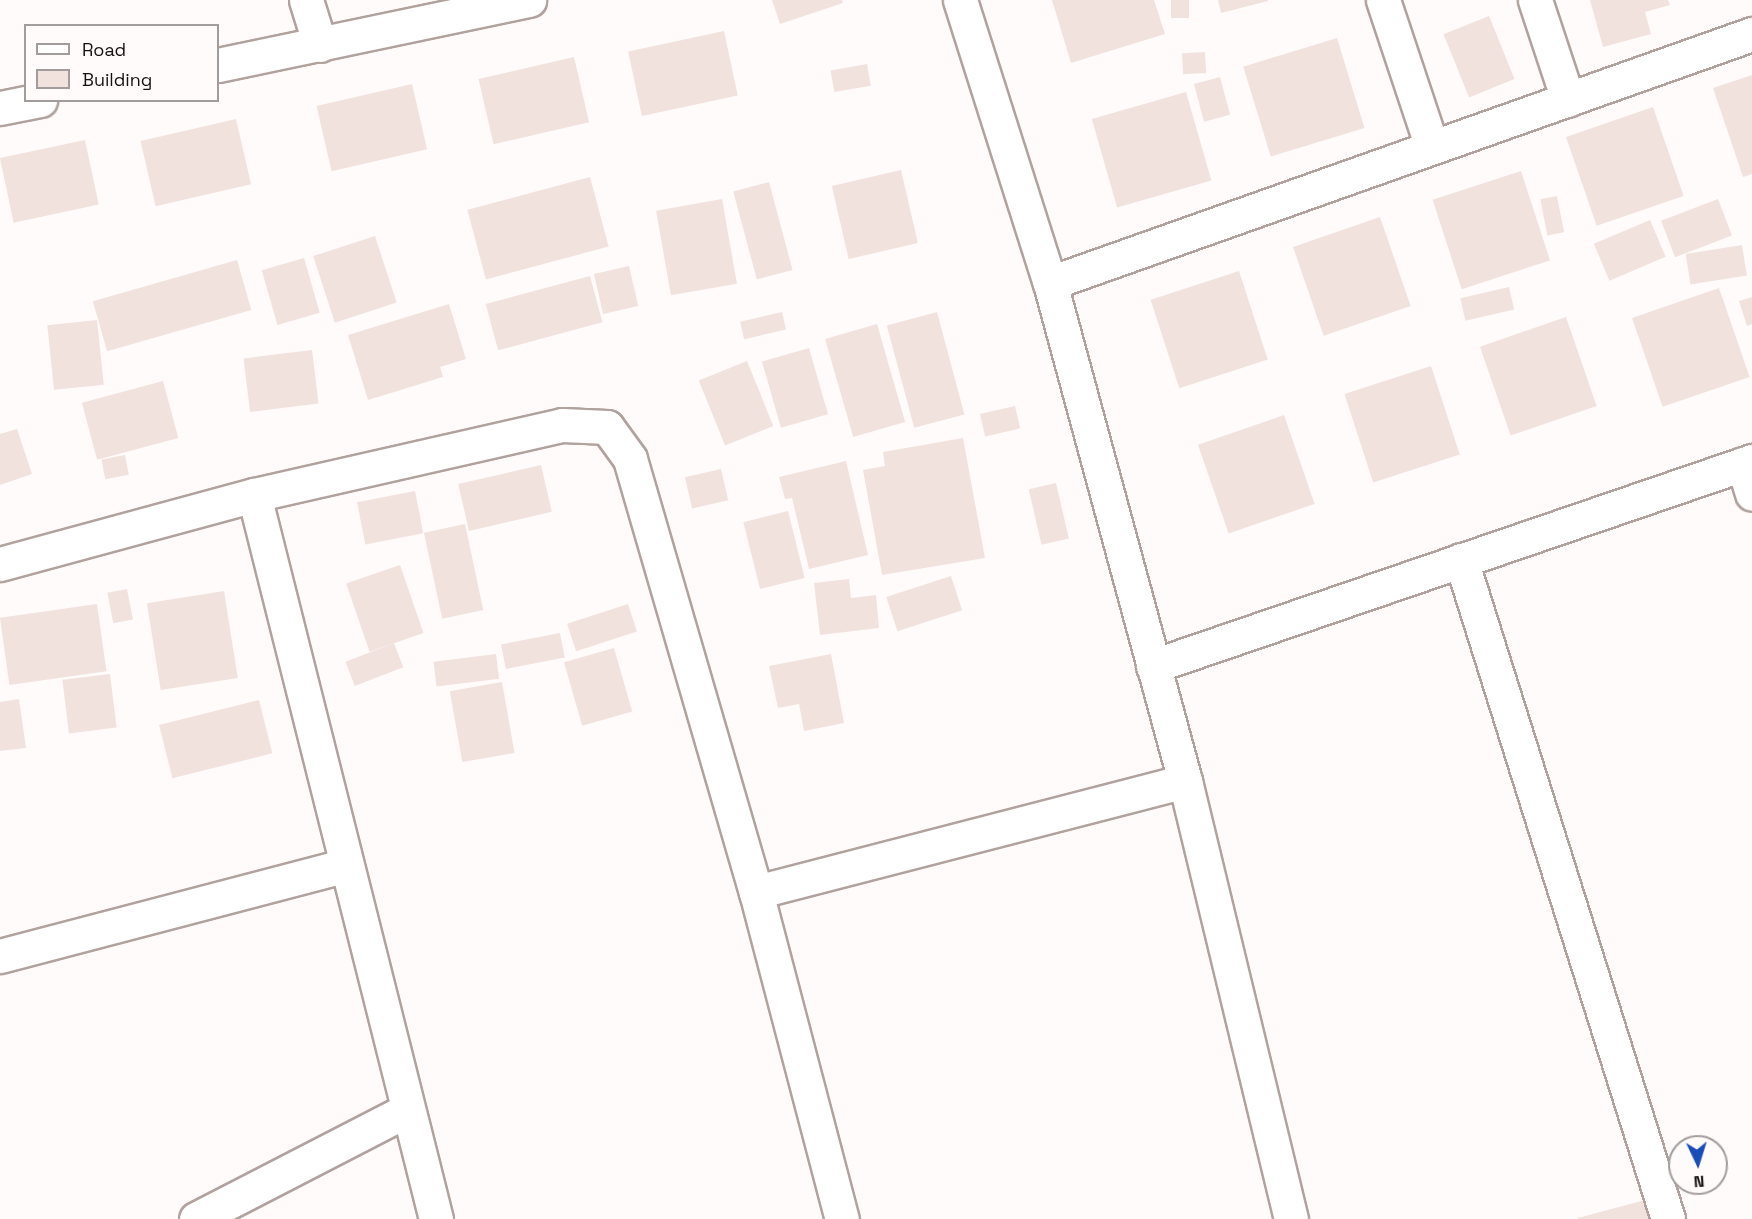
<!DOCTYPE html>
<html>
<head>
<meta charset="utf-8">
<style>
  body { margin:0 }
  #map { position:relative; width:1752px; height:1219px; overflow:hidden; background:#fefbfa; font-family:"Space Grotesk",sans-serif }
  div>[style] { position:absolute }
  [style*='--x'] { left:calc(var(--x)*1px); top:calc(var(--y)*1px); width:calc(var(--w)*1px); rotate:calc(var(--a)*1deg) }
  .building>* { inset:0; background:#f2e2de; transform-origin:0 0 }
  .roads { filter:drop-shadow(2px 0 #b1a29e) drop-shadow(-2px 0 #b1a29e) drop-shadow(0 2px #b1a29e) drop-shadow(0 -2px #b1a29e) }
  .minor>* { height:33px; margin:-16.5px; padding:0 16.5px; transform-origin:16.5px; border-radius:16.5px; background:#fff }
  span { translate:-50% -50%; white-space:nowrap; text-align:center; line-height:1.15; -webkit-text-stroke:4.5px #fefbfa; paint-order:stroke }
  .legend { position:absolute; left:24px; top:24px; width:195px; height:78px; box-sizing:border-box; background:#fefbfa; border:2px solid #a29d9c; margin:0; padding:8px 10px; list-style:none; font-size:18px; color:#171110 }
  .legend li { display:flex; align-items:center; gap:12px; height:30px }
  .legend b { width:30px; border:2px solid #a29d9c }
  .north { position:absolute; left:1668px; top:1135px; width:60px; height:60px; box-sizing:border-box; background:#fefbfa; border:2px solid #a29d9c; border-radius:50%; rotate:176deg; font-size:16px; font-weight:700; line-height:24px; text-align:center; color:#171110 }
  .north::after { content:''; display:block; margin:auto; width:21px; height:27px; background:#1a4cb9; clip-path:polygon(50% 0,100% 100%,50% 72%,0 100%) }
</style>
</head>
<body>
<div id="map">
  <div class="building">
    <i style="clip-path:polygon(772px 0,842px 0,843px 3px,780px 24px)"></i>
    <i style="clip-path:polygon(1052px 0,1154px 0,1165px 34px,1071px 63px)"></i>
    <i style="left:1171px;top:0;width:18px;height:18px"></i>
    <i style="clip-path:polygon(1218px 0,1268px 0,1268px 1px,1221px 13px)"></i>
    <i style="clip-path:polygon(1590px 0,1668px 0,1670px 5px,1645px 12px,1651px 34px,1603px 47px)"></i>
    <i style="left:1489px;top:16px;width:68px;height:49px;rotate:68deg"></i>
    <i style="left:724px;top:31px;width:66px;height:98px;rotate:78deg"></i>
    <i style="left:1337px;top:38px;width:94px;height:98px;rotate:73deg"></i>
    <i style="left:1205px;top:52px;width:21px;height:23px;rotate:87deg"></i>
    <i style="left:574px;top:57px;width:67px;height:98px;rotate:77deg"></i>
    <i style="left:867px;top:64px;width:22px;height:37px;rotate:80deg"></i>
    <i style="clip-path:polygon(1752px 75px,1752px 174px,1743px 177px,1713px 88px)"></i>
    <i style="left:1220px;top:77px;width:39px;height:27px;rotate:75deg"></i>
    <i style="left:412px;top:84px;width:67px;height:98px;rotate:77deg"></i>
    <i style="left:1186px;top:92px;width:92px;height:98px;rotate:74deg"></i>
    <i style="left:1653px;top:107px;width:94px;height:92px;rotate:71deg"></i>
    <i style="left:236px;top:119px;width:67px;height:98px;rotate:77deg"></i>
    <i style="left:85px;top:140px;width:66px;height:87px;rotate:78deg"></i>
    <i style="left:901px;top:170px;width:75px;height:71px;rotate:77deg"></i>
    <i style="left:1521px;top:171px;width:94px;height:93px;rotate:72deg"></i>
    <i style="left:590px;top:177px;width:72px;height:127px;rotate:75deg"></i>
    <i style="left:769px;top:182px;width:91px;height:37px;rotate:75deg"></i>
    <i style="left:1557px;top:196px;width:37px;height:17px;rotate:79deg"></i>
    <i style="left:722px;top:199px;width:86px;height:67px;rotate:80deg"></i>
    <i style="left:1718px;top:199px;width:39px;height:61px;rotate:69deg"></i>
    <i style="left:1380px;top:217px;width:94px;height:92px;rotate:71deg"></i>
    <i style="left:1650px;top:220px;width:40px;height:61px;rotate:67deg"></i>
    <i style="left:375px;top:236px;width:70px;height:65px;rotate:72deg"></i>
    <i style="left:1742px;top:245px;width:31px;height:57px;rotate:81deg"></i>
    <i style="left:304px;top:258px;width:57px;height:44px;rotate:74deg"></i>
    <i style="left:237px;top:260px;width:52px;height:150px;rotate:74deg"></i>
    <i style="left:629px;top:266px;width:41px;height:36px;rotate:77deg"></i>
    <i style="left:1239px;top:271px;width:93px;height:93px;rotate:72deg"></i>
    <i style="left:590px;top:276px;width:48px;height:108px;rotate:75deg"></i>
    <i style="left:1509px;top:287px;width:23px;height:50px;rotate:77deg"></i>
    <i style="left:1719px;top:288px;width:94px;height:92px;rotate:71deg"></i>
    <i style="clip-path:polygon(1752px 297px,1752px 324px,1747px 326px,1739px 301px)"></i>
    <i style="clip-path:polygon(449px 304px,466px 359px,440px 367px,443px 377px,368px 400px,348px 335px)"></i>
    <i style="left:782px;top:312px;width:18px;height:43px;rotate:77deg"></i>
    <i style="left:937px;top:312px;width:106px;height:52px;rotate:75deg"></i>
    <i style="left:1566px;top:317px;width:94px;height:91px;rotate:71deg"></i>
    <i style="left:97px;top:320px;width:65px;height:50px;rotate:84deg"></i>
    <i style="left:877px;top:324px;width:102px;height:54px;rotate:74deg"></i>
    <i style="left:809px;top:348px;width:69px;height:49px;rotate:74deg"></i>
    <i style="left:312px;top:350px;width:54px;height:69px;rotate:83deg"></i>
    <i style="left:747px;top:361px;width:70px;height:52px;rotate:68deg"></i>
    <i style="left:1431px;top:366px;width:93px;height:91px;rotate:72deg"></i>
    <i style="left:163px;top:381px;width:59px;height:84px;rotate:75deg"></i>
    <i style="left:1015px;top:406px;width:23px;height:36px;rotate:77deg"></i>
    <i style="left:1284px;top:415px;width:94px;height:91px;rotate:71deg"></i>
    <i style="clip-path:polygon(17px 429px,32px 474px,0 485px,0 434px)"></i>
    <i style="clip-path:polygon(963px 438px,985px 558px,882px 575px,863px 470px,885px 466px,883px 452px)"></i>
    <i style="left:125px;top:455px;width:20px;height:24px;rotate:79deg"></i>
    <i style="clip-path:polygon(846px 461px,868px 555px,809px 569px,792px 498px,785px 499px,779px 477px)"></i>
    <i style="left:541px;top:465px;width:48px;height:85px;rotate:77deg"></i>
    <i style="left:721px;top:469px;width:32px;height:37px;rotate:77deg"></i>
    <i style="left:1056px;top:483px;width:57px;height:28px;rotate:77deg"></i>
    <i style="left:415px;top:491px;width:43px;height:59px;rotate:79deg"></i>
    <i style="left:788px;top:511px;width:69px;height:46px;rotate:76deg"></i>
    <i style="left:465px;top:524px;width:88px;height:42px;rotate:78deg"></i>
    <i style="left:400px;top:565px;width:72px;height:57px;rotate:71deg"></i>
    <i style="left:951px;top:576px;width:36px;height:68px;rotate:72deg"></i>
    <i style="clip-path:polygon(849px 579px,851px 598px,876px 595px,879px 628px,820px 635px,814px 583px)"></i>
    <i style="left:127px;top:589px;width:31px;height:20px;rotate:79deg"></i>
    <i style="left:224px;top:591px;width:88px;height:78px;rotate:81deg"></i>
    <i style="left:97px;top:604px;width:68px;height:98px;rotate:82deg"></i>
    <i style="left:628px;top:604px;width:29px;height:64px;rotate:72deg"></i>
    <i style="left:560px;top:633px;width:25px;height:60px;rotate:79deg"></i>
    <i style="left:394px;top:643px;width:26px;height:52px;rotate:69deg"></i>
    <i style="left:614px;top:648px;width:66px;height:52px;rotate:74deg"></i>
    <i style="left:496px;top:654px;width:25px;height:63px;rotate:83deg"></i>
    <i style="clip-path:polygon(831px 654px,844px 723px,804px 731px,799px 704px,778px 708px,769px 666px)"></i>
    <i style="left:110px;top:674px;width:54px;height:48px;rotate:83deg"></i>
    <i style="left:502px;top:682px;width:72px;height:53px;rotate:80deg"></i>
    <i style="clip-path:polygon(19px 699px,26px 748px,0 751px,0 702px)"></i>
    <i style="left:259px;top:700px;width:55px;height:103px;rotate:76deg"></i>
    <i style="clip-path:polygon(1645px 1200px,1650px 1219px,1578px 1219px,1578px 1218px)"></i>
  </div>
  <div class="roads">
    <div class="minor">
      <i style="--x:306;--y:0;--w:47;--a:72.7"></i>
      <i style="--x:960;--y:0;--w:297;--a:72.4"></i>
      <i style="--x:1050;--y:283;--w:516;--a:74.83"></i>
      <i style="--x:1185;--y:781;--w:451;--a:76.4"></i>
      <i style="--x:1383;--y:0;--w:155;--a:71.6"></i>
      <i style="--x:1535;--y:0;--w:105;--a:71.7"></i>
      <i style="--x:218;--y:65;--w:318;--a:-11.8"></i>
      <i style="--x:0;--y:108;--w:41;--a:-11.3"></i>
      <i style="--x:1050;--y:283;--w:745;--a:-19.53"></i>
      <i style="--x:1743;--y:464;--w:31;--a:73"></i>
      <i style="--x:254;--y:495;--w:747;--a:75.89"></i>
      <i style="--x:1461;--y:560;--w:691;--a:72.56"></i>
      <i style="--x:0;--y:564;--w:263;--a:-15.2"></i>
      <i style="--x:254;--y:495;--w:316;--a:-12.8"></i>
      <i style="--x:562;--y:425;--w:45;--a:2.5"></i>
      <i style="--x:607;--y:427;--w:39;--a:54"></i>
      <i style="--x:630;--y:459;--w:451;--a:73.8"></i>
      <i style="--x:756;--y:892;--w:338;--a:75.3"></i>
      <i style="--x:1153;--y:666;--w:633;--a:-18.89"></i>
      <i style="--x:756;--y:892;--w:443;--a:-14.5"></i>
      <i style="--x:0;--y:956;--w:356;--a:-14.7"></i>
      <i style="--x:196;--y:1219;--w:237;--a:-27.3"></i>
    </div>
  </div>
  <ul class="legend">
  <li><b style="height:8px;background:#fff"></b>Road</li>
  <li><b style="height:16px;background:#f2e2de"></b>Building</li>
  </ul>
  <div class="north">N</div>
</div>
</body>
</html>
